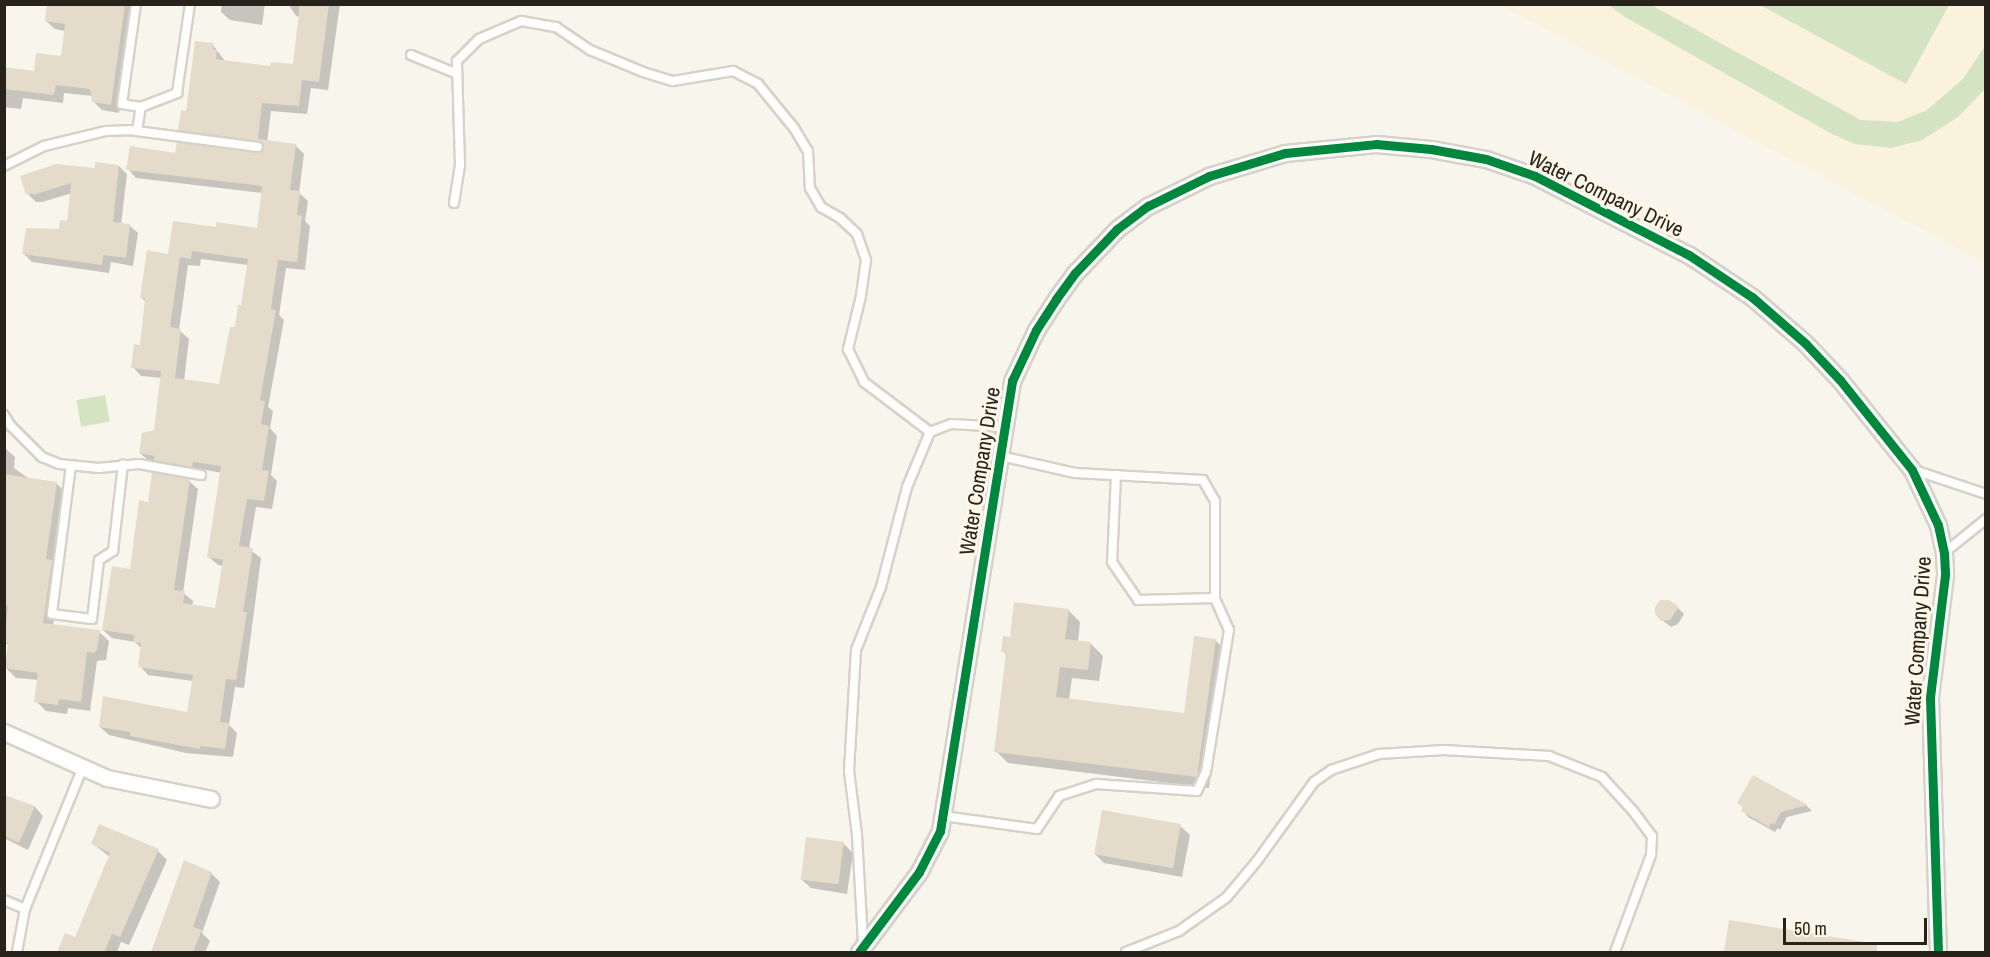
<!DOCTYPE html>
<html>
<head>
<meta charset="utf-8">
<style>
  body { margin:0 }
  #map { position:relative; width:1990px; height:957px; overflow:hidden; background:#f8f5ed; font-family:"Archivo Narrow",sans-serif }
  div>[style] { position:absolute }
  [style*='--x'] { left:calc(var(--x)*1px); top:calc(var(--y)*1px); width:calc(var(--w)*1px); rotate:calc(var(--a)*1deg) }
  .built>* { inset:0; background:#faf2dc }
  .green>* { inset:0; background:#d4e3c1; transform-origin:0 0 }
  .shadow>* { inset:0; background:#0003 }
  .building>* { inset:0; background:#e5dbcb; transform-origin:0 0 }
  .roads { filter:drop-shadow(2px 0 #d5d2c9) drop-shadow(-2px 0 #d5d2c9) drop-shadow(0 2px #d5d2c9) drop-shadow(0 -2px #d5d2c9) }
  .service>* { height:8px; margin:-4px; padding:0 4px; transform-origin:4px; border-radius:4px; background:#fefefc }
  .minor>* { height:15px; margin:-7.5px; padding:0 7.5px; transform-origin:7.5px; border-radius:7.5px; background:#fefefc }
  .cycleway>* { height:9px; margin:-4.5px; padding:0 4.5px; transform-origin:4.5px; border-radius:4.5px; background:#00873e }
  span { translate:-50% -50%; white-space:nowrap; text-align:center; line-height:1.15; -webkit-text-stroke:6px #fdf7e8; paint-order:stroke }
  .street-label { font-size:21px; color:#27231a }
  .frame { position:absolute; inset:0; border:6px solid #27231a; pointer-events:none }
  .scale { position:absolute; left:1783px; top:918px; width:144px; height:27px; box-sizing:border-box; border:3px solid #27231a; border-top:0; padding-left:8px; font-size:18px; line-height:21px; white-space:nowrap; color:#27231a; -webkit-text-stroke:4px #fdf7e8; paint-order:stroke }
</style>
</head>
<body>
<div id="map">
  <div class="built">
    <i style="clip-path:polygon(1500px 5px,1985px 5px,1985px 263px)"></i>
  </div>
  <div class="green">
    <i style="clip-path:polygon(1609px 5px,1651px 5px,1861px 120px,1898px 122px,1927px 110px,1963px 79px,1985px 46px,1985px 89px,1958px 117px,1922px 140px,1891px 148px,1855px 144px,1832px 134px,1625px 17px)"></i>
    <i style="clip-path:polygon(1760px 5px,1949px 4px,1949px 5px,1906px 84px)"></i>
    <i style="left:105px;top:395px;width:27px;height:29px;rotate:80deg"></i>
  </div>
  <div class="shadow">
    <i style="clip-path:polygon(48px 4px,133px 4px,119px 113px,102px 110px,93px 101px,93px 96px,64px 93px,63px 103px,23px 98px,21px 109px,4px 107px,4px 69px,35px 73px,62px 58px,65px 31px,55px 29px,46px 21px)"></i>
    <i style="clip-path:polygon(222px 4px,265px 4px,262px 25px,230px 20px,221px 12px)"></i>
    <i style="clip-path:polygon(evenodd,288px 4px,340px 4px,328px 90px,311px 88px,307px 114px,271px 111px,267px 142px,295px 145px,304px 154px,299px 193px,308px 201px,305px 221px,310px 226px,305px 270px,286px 268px,279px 315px,284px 320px,268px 407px,273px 411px,270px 428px,277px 436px,271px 475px,277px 481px,272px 509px,256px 507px,249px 549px,261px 558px,244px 688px,235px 687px,229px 725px,237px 733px,233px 757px,186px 753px,109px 735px,100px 727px,188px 714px,193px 681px,148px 675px,140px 666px,142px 649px,135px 642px,112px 638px,103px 630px,132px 571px,150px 503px,189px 481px,198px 489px,183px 593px,193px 601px,192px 606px,216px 609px,223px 566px,218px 565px,209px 557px,222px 473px,201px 469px,200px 475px,164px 469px,158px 463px,149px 461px,140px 453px,155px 432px,162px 378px,141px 376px,133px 367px,141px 347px,146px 302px,141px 297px,169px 255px,217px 229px,259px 230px,263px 193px,136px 178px,128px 169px,177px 155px,257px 154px,264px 152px,264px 149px,188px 139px,180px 130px,213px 45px,225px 61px,272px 67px,294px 66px,300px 17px,296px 16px,288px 4px,201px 259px,248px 265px,242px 307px,220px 385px,184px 381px,189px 339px,179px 330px,188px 265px,200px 266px,201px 259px)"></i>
    <i style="clip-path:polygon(119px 166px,127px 174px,121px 225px,130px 226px,138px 233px,133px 266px,111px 262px,109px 273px,32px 262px,24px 254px,68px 223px,72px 193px,42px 202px,36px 202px,28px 194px,96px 169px)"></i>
    <i style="clip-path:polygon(4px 447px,15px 457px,14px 468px,28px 478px,56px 483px,66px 493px,61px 571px,53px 626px,99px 632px,109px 641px,106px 660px,97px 661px,90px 711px,68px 708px,67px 714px,46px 711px,36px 701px,39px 680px,16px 678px,6px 668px,9px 646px,4px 641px)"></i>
    <i style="clip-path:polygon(1678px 608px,1684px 614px,1678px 624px,1671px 627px,1658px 617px)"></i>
    <i style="clip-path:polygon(1068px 610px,1080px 622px,1078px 642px,1091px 644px,1103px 656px,1099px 681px,1072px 678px,1069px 700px,1185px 715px,1215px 640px,1227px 652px,1209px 788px,1008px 763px,996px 751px,1007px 656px,1003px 651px,1011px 639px)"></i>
    <i style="clip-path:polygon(1754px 777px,1807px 806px,1812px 811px,1787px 817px,1780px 830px,1778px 828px,1775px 832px,1748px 817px,1743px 811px)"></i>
    <i style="clip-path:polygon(4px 795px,35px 807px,43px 816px,28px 850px,4px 838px)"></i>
    <i style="clip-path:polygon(1180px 826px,1190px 835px,1182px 877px,1104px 863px,1095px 854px)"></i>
    <i style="clip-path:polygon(93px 844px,158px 851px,167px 860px,129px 945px,121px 942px,117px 952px,58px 952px,66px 935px,76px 939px,110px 857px)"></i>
    <i style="clip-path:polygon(844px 844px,853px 853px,847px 894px,811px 888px,801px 879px)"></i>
    <i style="clip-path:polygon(185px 862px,211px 873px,220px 882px,202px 933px,210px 941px,205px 952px,153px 952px)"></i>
    <i style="clip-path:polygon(1730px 922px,1855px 942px,1866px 952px,1725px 952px)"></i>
  </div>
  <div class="building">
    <i style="clip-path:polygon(47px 4px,125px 4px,111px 105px,92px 102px,90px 89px,56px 85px,54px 95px,4px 89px,4px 67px,34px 71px,36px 53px,61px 56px,65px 24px,45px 21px)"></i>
    <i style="clip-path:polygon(evenodd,300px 4px,329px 4px,319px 82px,302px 80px,299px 106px,262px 103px,258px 139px,296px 144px,290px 190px,300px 191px,297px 215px,302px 216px,297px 262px,278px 260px,271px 309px,276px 310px,260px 400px,265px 401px,261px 424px,269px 426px,262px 470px,269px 471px,264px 501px,247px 499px,239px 546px,253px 548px,243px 612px,247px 612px,236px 680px,226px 679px,220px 722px,229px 723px,225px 749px,200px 746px,200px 749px,130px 736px,130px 732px,99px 727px,103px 696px,187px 712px,193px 675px,138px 667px,141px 643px,133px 642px,134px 635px,102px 630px,112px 566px,130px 569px,139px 500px,148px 502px,152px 472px,190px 479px,174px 590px,185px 591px,183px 603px,215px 608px,223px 560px,207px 557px,221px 466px,193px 462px,192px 467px,154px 460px,154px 456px,139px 453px,142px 433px,154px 430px,161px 371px,131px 368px,134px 344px,140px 345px,145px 298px,140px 298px,147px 250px,168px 254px,173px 221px,216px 227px,216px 222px,257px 228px,262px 186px,126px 170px,130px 146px,175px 153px,177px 142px,257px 153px,262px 151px,264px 145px,259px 141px,178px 130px,181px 110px,186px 111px,195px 41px,214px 43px,213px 49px,217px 50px,216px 59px,270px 66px,271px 62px,293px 64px,300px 4px,192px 251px,248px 259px,241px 305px,238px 305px,235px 327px,230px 327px,219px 384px,175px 378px,181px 329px,170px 327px,180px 257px,191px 259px,192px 251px)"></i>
    <i style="clip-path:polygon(95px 162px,119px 165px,113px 222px,130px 224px,126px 258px,103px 255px,102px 265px,22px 254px,26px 228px,59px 229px,60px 220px,67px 221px,71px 183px,33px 195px,32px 193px,26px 195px,20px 176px,56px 164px,95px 168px)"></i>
    <i style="clip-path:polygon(4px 474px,57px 482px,46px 559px,52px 560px,43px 623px,100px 630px,97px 650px,94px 653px,87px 652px,81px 702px,59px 699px,58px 705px,34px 702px,38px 673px,5px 668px,8px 643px,4px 642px,8px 606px,4px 605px)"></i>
    <i style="clip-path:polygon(1660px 600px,1669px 600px,1679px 607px,1670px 620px,1661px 621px,1655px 614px,1655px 607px)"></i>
    <i style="clip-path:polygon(1014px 602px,1069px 609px,1065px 639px,1091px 642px,1088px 670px,1060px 667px,1056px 697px,1184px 713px,1194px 636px,1216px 639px,1197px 777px,994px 752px,1006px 653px,1001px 652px,1003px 636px,1010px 637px)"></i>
    <i style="clip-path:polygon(1753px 775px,1808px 805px,1781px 812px,1774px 825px,1771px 823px,1769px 827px,1741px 811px,1743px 807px,1737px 803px)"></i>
    <i style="clip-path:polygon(4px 795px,35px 806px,19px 843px,4px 836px)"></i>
    <i style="left:1102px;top:810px;width:80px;height:45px;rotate:10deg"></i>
    <i style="clip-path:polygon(99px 824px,159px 849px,120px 937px,112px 934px,105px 950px,110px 952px,57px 952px,65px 933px,75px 937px,110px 853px,91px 844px)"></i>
    <i style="left:806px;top:837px;width:38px;height:43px;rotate:7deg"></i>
    <i style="clip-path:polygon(184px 860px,212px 872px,193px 927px,202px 930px,193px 952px,151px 952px)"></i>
    <i style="clip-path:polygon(1729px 920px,1877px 944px,1877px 952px,1724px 952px)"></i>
  </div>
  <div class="roads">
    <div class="service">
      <i style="--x:136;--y:4;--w:101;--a:98"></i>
      <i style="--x:122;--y:104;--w:19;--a:9"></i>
      <i style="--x:141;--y:107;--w:39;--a:-21"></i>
      <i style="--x:177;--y:93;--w:90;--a:-81.7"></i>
      <i style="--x:411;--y:55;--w:48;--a:22.2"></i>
      <i style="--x:137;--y:131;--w:24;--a:-81"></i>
      <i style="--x:4;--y:166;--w:45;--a:-26.6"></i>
      <i style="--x:44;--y:146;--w:64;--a:-13.6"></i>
      <i style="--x:106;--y:131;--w:23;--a:-2"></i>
      <i style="--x:129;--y:130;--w:130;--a:7.5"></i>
      <i style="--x:454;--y:203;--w:38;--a:-81"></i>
      <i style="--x:460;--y:165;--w:104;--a:-91.7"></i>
      <i style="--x:457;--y:61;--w:31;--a:-45"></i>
      <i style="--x:479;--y:39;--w:46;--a:-23.2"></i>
      <i style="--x:521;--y:21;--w:36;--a:10"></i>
      <i style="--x:556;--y:27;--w:41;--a:34.1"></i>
      <i style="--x:590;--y:50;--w:57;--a:22.5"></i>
      <i style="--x:643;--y:72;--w:31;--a:17"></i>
      <i style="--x:673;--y:81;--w:61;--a:-9.5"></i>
      <i style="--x:733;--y:71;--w:28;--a:27"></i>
      <i style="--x:758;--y:84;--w:57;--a:50.7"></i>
      <i style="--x:794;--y:128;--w:27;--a:59"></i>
      <i style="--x:808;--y:151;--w:37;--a:87"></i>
      <i style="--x:810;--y:188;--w:22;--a:60"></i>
      <i style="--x:821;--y:207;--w:22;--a:30"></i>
      <i style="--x:840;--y:218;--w:23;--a:43"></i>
      <i style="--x:857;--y:234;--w:28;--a:71"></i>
      <i style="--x:866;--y:260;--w:36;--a:98"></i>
      <i style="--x:861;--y:296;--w:55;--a:103.8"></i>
      <i style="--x:848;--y:349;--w:37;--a:64"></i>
      <i style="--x:864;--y:382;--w:83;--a:37.1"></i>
      <i style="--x:4;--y:415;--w:13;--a:58"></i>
      <i style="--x:11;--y:426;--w:44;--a:45"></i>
      <i style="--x:42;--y:457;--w:18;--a:22"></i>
      <i style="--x:59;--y:464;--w:40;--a:5.7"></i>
      <i style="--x:99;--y:468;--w:40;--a:-5.7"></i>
      <i style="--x:139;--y:464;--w:63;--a:10.1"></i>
      <i style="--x:71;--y:465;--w:150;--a:97.3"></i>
      <i style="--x:52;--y:614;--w:40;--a:7.1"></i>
      <i style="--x:92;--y:619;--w:59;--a:-83.2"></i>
      <i style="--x:99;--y:560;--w:17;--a:-33"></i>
      <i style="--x:113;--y:551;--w:87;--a:-83.4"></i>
      <i style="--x:1914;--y:470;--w:76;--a:18.4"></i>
      <i style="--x:1116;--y:475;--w:87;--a:92.6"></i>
      <i style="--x:1112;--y:562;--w:46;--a:55.6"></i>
      <i style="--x:1138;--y:600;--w:77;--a:-1.5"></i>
      <i style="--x:1944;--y:553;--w:54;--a:-39"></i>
      <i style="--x:943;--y:816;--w:95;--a:7.9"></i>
      <i style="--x:1037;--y:829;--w:40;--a:-56"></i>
      <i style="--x:1059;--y:796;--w:39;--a:-18"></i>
      <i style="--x:1096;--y:784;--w:101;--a:4"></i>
      <i style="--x:1197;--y:791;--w:21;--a:-65"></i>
      <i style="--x:1206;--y:772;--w:144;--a:-80.8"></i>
      <i style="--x:1229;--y:630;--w:35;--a:-114"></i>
      <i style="--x:1215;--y:598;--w:97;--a:-90"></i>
      <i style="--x:1215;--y:501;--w:24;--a:-120"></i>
      <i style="--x:1203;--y:480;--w:128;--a:-176.9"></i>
      <i style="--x:1075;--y:473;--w:76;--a:-167.1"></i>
      <i style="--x:4;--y:900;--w:23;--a:23"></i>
      <i style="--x:863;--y:942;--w:107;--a:-93.2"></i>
      <i style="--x:857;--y:835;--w:64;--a:-97.1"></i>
      <i style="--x:849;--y:771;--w:121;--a:-86.7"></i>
      <i style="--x:856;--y:650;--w:68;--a:-68.4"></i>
      <i style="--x:881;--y:587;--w:103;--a:-75.4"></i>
      <i style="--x:907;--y:487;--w:60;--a:-67.3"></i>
      <i style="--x:930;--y:432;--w:22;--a:-21"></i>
      <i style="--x:951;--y:424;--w:54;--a:3.2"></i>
      <i style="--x:17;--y:952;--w:44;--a:-79.5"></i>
      <i style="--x:25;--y:909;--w:151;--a:-67.8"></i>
      <i style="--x:1126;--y:952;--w:57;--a:-21.6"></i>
      <i style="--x:1179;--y:931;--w:59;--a:-35.3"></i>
      <i style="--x:1227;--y:897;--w:47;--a:-50.2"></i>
      <i style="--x:1257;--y:861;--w:97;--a:-54.2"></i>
      <i style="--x:1314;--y:782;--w:21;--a:-35"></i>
      <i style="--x:1331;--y:770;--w:51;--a:-18.4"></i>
      <i style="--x:1379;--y:754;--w:65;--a:-3.5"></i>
      <i style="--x:1444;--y:750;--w:105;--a:3.3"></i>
      <i style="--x:1549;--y:756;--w:57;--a:21.6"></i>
      <i style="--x:1602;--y:777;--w:46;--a:47.6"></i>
      <i style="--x:1633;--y:811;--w:31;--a:53"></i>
      <i style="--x:1652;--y:836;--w:19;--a:93"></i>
      <i style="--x:1651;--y:855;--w:103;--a:110.4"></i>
    </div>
    <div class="minor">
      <i style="--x:4;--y:732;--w:113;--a:24.1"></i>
      <i style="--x:107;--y:778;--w:106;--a:11.4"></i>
      <i style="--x:859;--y:952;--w:100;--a:-53.1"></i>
      <i style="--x:919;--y:872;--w:46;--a:-62.9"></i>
      <i style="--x:940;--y:831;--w:456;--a:-80.9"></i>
      <i style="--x:1012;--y:381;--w:56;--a:-64.8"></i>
      <i style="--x:1036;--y:330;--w:37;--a:-57"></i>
      <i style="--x:1056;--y:299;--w:32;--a:-54"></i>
      <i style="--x:1075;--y:273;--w:61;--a:-46.3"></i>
      <i style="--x:1117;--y:229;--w:39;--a:-37"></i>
      <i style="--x:1148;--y:206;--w:68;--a:-26.2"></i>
      <i style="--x:1209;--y:176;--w:79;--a:-16.8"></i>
      <i style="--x:1285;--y:153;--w:91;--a:-5.6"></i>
      <i style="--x:1376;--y:144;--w:55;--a:5.2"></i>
      <i style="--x:1431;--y:149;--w:56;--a:10.3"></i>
      <i style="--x:1486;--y:159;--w:52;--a:19.1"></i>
      <i style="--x:1535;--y:176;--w:173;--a:27.2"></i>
      <i style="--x:1689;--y:255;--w:76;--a:33.7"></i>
      <i style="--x:1752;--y:297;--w:70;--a:41"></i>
      <i style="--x:1805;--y:343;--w:51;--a:46.6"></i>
      <i style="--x:1840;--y:380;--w:115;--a:51.3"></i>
      <i style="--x:1912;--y:470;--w:61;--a:64.7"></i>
      <i style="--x:1938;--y:525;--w:29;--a:78"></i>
      <i style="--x:1944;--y:553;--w:22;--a:87"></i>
      <i style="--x:1945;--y:575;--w:124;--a:97"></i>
      <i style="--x:1930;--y:698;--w:254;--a:88.2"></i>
    </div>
  </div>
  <div class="cycleway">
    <i style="--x:859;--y:952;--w:100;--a:-53.1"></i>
    <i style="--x:919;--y:872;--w:46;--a:-62.9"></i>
    <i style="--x:940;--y:831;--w:456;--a:-80.9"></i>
    <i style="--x:1012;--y:381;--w:56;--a:-64.8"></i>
    <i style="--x:1036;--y:330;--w:37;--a:-57"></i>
    <i style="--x:1056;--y:299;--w:32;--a:-54"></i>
    <i style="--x:1075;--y:273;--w:61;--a:-46.3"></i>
    <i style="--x:1117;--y:229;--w:39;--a:-37"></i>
    <i style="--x:1148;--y:206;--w:68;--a:-26.2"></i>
    <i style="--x:1209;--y:176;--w:79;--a:-16.8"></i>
    <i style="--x:1285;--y:153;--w:91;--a:-5.6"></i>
    <i style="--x:1376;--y:144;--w:55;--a:5.2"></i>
    <i style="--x:1431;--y:149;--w:56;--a:10.3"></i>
    <i style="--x:1486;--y:159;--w:52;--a:19.1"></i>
    <i style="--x:1535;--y:176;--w:173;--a:27.2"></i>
    <i style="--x:1689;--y:255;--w:76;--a:33.7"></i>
    <i style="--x:1752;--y:297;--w:70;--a:41"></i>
    <i style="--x:1805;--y:343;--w:51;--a:46.6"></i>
    <i style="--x:1840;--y:380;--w:115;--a:51.3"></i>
    <i style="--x:1912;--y:470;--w:61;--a:64.7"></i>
    <i style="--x:1938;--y:525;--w:29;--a:78"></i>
    <i style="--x:1944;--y:553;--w:22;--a:87"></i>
    <i style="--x:1945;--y:575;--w:124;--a:97"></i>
    <i style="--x:1930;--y:698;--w:254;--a:88.2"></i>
  </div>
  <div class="street-label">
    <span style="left:1606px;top:194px;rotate:26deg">Water Company Drive</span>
    <span style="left:980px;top:471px;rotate:-81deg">Water Company Drive</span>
    <span style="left:1918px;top:641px;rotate:-86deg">Water Company Drive</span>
  </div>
  <div class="frame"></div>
  <div class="scale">50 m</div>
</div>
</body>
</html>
